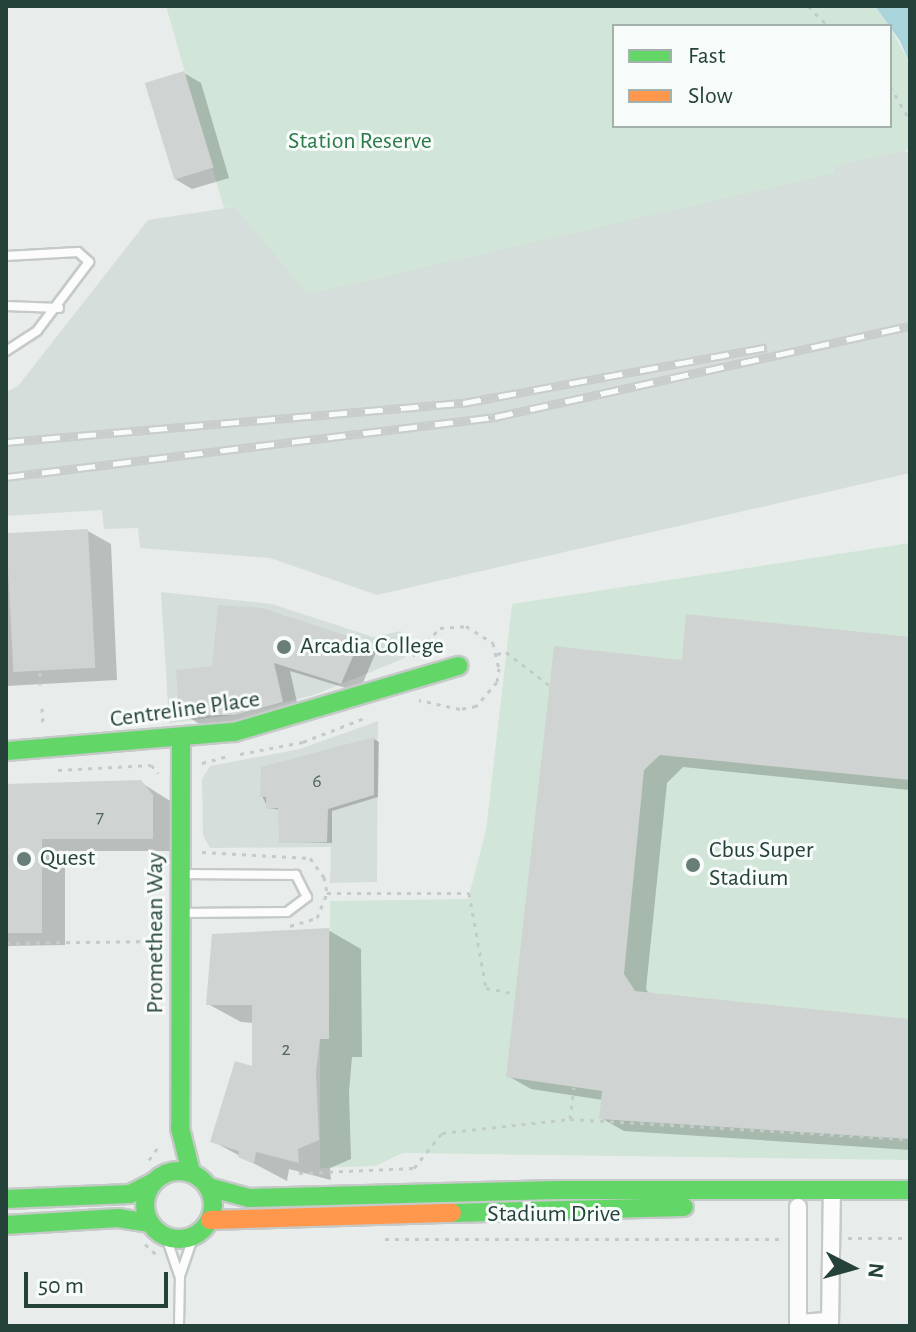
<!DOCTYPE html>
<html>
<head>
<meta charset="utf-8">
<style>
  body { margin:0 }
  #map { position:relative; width:916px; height:1332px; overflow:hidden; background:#e8edeb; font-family:"Alegreya Sans",sans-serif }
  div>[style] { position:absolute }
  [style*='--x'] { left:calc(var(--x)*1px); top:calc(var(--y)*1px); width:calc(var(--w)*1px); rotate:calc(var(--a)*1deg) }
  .built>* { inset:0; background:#d6dedb }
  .green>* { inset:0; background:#d1e6d8 }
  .water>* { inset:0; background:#a9d4db }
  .shadow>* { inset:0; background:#0003 }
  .building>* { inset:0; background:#cfd4d2; transform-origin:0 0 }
  .path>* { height:3px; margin-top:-1.5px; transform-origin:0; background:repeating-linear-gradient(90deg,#c3ccca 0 4px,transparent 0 10px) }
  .roads { filter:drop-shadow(2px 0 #c5cac8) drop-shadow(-2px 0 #c5cac8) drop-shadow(0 2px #c5cac8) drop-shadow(0 -2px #c5cac8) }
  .lane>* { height:8px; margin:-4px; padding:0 4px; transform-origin:4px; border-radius:4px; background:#fcfcfc }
  .street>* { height:16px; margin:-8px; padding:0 8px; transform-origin:8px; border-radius:8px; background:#fcfcfc }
  .fast>* { height:18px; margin:-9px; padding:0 9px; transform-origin:9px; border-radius:9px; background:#63d668 }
  .fast>.ring { margin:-9px; padding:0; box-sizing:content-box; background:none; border:18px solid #63d668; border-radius:50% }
  .slow>* { height:18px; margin:-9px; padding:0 9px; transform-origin:9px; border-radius:9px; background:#ff974d }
  .rail>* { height:9px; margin-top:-4.5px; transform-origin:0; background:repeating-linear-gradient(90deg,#f7fbf9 0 18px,#c9cdcc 0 36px); box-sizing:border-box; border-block:2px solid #c9cdcc }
  .dots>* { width:22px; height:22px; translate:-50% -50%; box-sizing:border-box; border:4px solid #f7fbf9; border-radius:50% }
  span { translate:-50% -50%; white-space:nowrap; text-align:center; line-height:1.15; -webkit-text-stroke:6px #f7fbf9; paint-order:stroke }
  .number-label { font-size:20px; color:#506761 }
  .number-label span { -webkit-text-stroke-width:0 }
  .park-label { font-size:24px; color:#2d7a4b }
  .poi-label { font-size:24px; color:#24423a }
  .left { translate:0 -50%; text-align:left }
  .street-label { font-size:24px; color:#24423a }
  .frame { position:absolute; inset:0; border:8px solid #24423a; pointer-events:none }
  .legend { position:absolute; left:612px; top:24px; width:280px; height:104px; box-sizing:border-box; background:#f7fbf9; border:2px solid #a3b1ad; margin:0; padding:10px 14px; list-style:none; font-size:24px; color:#24423a }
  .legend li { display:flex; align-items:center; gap:16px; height:40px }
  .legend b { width:40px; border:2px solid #a3b1ad }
  .north { position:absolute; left:812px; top:1228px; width:80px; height:80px; -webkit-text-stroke:6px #f7fbf9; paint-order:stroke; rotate:96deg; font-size:22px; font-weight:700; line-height:32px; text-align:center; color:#24423a }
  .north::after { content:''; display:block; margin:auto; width:28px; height:36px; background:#24423a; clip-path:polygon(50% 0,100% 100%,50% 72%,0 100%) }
  .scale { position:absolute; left:24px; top:1272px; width:144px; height:36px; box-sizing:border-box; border:4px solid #24423a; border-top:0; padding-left:10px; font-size:24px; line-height:28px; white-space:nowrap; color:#24423a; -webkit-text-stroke:6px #f7fbf9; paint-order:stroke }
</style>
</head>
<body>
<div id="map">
  <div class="built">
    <i style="clip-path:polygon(904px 150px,910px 154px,910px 473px,377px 595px,270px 558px,140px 548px,138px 528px,104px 529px,102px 510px,6px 516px,6px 392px,18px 386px,148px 220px,234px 207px,835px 173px,835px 166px)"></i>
    <i style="clip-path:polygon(161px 592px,272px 604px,373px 637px,401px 631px,405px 658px,314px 695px,235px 715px,169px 723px)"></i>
    <i style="clip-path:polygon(378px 721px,377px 882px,330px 883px,331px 847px,210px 848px,203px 835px,202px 779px,210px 766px,300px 749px)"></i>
  </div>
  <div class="green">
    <i style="clip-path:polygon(166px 6px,875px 6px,889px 26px,614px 26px,614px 126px,890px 126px,890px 27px,910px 64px,910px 149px,835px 166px,835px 173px,308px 294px,235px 207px,224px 208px)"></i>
    <i style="clip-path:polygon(910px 543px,910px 1160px,403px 1153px,375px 1166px,320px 1168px,320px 1039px,329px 1038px,330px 901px,468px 899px,486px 830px,512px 604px)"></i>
  </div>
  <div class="water">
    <i style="clip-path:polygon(875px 6px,910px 6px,910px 64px,900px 41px)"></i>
  </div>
  <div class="shadow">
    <i style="clip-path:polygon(184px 73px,201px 83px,229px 178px,192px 189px,175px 179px)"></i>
    <i style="clip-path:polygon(88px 531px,111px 544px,117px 680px,6px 686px,6px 536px)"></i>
    <i style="clip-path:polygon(910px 639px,910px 790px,683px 767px,667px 783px,646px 989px,650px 995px,910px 1021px,910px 1150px,624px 1131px,601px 1118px,603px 1100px,531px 1089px,508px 1076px,684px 662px)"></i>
    <i style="clip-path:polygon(359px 642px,376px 652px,359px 692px,290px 671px,299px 711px,254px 724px,198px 723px,181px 713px,214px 668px)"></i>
    <i style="clip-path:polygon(374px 739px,379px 742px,378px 797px,332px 811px,332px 843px,281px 842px,280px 810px,268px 808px,262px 796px)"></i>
    <i style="clip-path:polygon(140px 782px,175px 804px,176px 851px,65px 851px,65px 945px,6px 946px,6px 786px)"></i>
    <i style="clip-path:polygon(328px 930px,361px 949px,362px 1057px,352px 1057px,349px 1092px,351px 1159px,330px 1168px,331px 1180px,289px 1169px,287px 1181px,212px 1141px,254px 1068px,254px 1023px,241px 1022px,208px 1004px)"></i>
  </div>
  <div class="building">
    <i style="left:184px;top:71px;width:101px;height:41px;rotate:73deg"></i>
    <i style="left:88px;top:529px;width:139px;height:82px;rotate:87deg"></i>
    <i style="clip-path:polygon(218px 605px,262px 608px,360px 640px,341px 684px,274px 663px,283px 702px,235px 715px,179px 715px,176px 670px,212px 666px)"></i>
    <i style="clip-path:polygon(686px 614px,910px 637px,910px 780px,660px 755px,644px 770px,624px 974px,635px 991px,910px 1019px,910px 1139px,599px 1119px,602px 1091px,506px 1077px,554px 646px,682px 660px)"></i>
    <i style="clip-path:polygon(374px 737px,374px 795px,328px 809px,327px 842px,279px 843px,278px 808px,266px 809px,266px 797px,260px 797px,261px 767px)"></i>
    <i style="clip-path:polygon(141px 780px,153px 795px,153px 839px,42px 839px,42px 933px,6px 933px,6px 784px)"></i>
    <i style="clip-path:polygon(329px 928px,329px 1039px,320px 1039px,316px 1072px,319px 1140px,298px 1149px,299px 1163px,256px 1152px,254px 1164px,238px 1157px,239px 1151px,210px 1142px,235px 1061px,252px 1066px,252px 1005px,206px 1005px,212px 934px)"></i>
  </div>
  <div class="path">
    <i style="--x:808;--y:6;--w:28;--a:45"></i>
    <i style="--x:890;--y:86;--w:39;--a:60"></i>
    <i style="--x:497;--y:654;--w:9;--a:-13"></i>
    <i style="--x:506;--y:652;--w:54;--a:37.5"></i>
    <i style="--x:413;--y:656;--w:39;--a:-46"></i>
    <i style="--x:440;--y:628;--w:26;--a:-4"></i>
    <i style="--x:466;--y:626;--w:32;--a:32"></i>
    <i style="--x:493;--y:643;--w:26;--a:77"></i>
    <i style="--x:499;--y:668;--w:14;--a:98"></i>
    <i style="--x:497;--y:682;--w:32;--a:131"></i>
    <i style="--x:476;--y:706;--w:16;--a:169"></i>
    <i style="--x:460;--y:709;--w:42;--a:-167.6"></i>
    <i style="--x:40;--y:672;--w:13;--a:90"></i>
    <i style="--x:42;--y:708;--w:19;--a:87"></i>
    <i style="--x:240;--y:754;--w:64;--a:-10.8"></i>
    <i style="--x:303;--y:742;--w:69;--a:-21.3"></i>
    <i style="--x:202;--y:763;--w:28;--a:-15"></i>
    <i style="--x:58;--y:770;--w:93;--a:-3.1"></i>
    <i style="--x:151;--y:765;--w:11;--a:49"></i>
    <i style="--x:202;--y:852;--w:108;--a:3.2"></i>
    <i style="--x:310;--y:858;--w:24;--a:54"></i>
    <i style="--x:324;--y:877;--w:16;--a:79"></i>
    <i style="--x:290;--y:926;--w:28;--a:-17"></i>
    <i style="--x:317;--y:918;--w:27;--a:-68"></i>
    <i style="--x:327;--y:893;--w:142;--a:0"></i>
    <i style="--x:469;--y:893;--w:97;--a:79.9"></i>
    <i style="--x:486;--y:988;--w:25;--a:11"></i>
    <i style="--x:6;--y:943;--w:152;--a:-0.8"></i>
    <i style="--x:570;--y:1119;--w:341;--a:3.4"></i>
    <i style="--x:149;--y:1160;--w:19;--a:-55"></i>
    <i style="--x:299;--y:1173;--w:115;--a:-2.5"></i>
    <i style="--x:414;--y:1168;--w:45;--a:-51.3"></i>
    <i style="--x:442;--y:1133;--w:129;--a:-6.2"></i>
    <i style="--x:570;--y:1119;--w:32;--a:-83"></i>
    <i style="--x:848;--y:1238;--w:62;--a:0"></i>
    <i style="--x:385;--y:1239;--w:395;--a:0"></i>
    <i style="--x:145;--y:1244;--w:16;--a:43"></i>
  </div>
  <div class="roads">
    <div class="lane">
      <i style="--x:6;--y:256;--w:72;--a:-3.2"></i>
      <i style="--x:78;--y:252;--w:15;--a:42"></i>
      <i style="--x:89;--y:262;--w:86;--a:127"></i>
      <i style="--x:37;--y:331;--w:37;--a:147"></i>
      <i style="--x:6;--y:306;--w:53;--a:2.2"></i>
      <i style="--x:182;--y:913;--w:105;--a:-0.5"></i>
      <i style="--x:287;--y:912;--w:25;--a:-37"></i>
      <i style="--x:307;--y:897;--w:25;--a:-117"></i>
      <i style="--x:296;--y:875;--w:112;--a:-179.5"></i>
      <i style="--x:166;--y:1237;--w:40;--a:71.1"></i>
      <i style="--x:179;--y:1326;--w:50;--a:-88.9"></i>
      <i style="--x:180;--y:1276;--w:43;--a:-71.1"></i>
    </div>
    <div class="street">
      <i style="--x:798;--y:1207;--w:119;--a:90"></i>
      <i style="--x:798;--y:1323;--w:32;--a:-4"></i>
      <i style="--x:830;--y:1326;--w:135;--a:-89.2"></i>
    </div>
    <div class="fast">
      <i style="--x:181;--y:739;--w:389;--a:90.1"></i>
      <i style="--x:180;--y:1128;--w:45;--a:76"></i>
      <i style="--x:6;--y:751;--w:229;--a:-4.8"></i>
      <i style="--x:234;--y:732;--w:234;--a:-16.4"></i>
      <i class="ring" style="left:145px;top:1171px;width:50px;height:50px"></i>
      <i style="--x:208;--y:1187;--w:42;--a:15"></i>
      <i style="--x:249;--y:1198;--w:310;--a:-1.5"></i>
      <i style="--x:559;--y:1190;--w:351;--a:0"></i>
      <i style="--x:6;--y:1199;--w:124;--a:-2.3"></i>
      <i style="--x:130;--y:1194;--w:25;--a:-27"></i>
      <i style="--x:452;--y:1213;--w:232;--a:-1.5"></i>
      <i style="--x:6;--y:1225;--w:112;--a:-3.6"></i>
      <i style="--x:118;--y:1218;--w:31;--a:9"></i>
    </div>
    <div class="slow">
      <i style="--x:210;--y:1220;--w:242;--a:-1.7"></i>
    </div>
  </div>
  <div class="rail">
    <i style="--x:6;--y:442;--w:459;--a:-4.9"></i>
    <i style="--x:463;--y:403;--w:309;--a:-10.4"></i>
    <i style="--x:6;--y:477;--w:493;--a:-7"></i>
    <i style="--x:495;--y:417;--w:425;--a:-12.4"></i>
  </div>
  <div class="dots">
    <i style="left:284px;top:647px;background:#697e78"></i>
    <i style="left:24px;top:859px;background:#697e78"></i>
    <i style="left:693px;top:865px;background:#697e78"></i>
  </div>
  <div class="number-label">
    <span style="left:317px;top:781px">6</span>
    <span style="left:100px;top:817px">7</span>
    <span style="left:286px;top:1049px">2</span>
  </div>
  <div class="park-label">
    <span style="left:360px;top:142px">Station Reserve</span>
  </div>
  <div class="poi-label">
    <span class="left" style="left:300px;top:647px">Arcadia College</span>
    <span class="left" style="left:709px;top:865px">Cbus Super<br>Stadium</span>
    <span class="left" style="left:40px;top:859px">Quest</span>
  </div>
  <div class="street-label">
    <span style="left:185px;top:710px;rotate:-8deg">Centreline Place</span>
    <span style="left:156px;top:933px;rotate:-90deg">Promethean Way</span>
    <span style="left:554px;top:1215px">Stadium Drive</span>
  </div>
  <div class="frame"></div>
  <ul class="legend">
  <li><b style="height:10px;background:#63d668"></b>Fast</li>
  <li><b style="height:10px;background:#ff974d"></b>Slow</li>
  </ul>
  <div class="north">N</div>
  <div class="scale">50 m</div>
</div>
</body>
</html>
